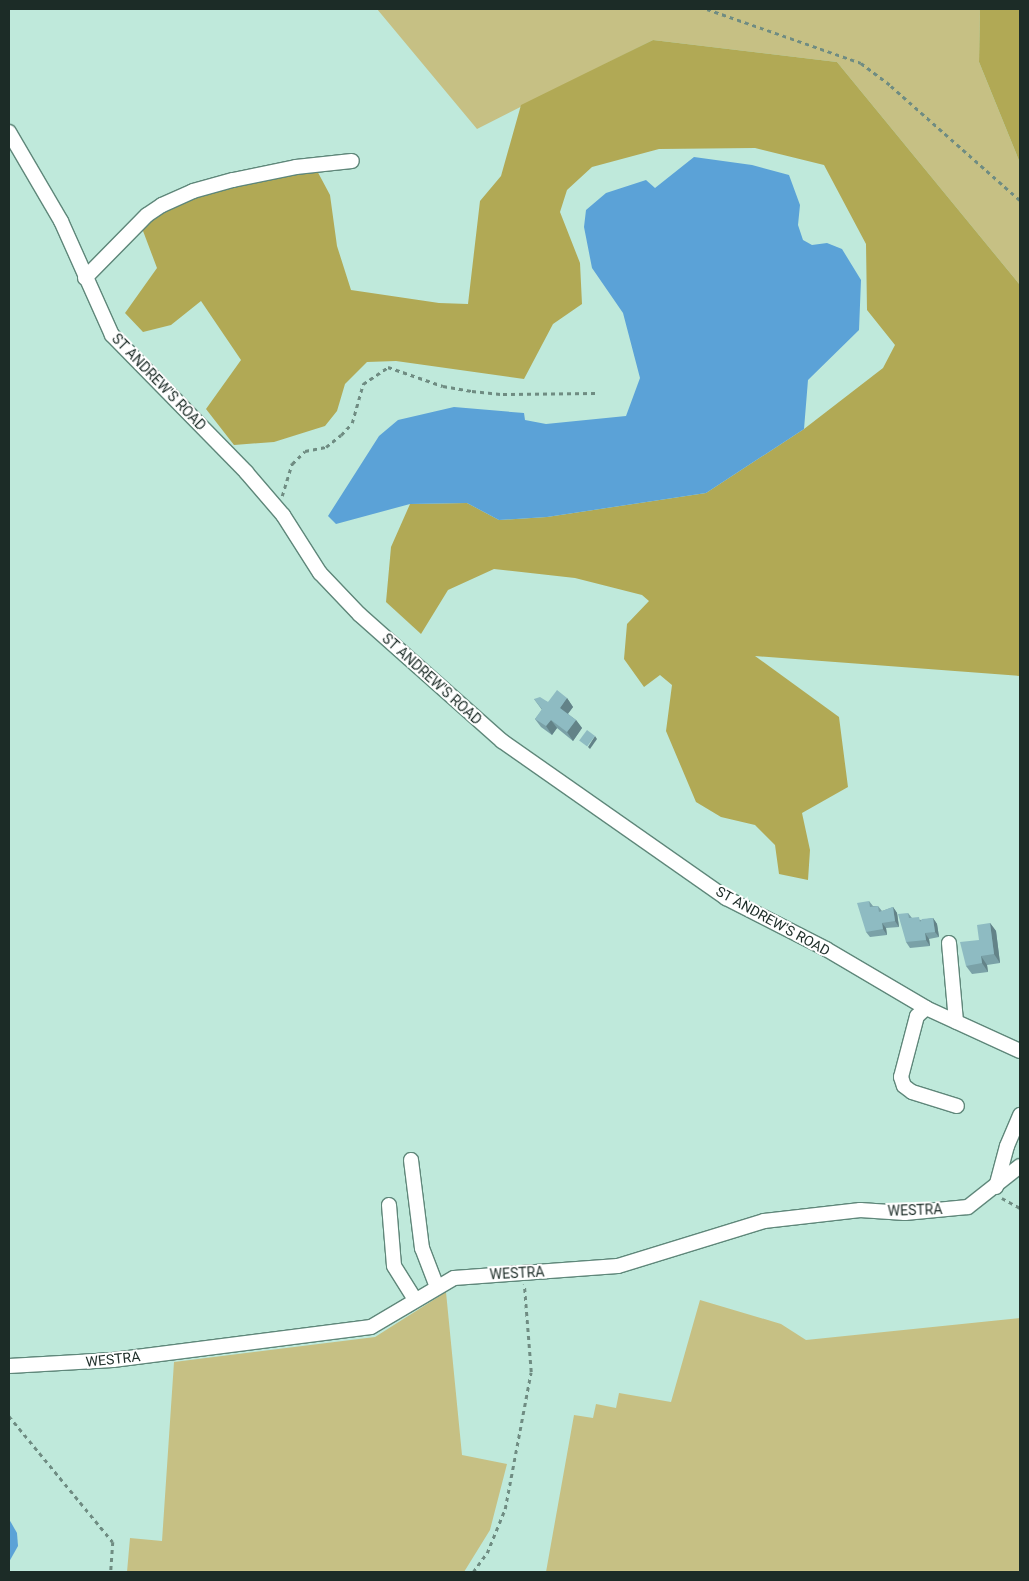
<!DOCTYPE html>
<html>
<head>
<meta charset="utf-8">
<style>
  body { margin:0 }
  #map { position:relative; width:1029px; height:1581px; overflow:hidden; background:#bfe9db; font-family:Roboto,sans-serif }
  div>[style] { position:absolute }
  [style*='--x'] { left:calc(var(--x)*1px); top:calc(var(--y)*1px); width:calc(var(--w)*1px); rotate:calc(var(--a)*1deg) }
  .green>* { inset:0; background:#c6c084 }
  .forest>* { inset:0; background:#b1a955 }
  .water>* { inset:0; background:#5ba2d7 }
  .path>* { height:2.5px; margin-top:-1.25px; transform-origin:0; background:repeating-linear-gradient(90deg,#6f8c82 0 4px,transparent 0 8px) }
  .roads { filter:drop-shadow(1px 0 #5f877a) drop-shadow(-1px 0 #5f877a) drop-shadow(0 1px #5f877a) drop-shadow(0 -1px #5f877a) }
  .minor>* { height:14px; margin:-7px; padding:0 7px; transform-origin:7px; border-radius:7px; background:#fff }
  .wall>* { inset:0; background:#7aa1a7 }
  .shaded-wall>* { inset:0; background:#638388 }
  .building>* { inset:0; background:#8ebbc2; transform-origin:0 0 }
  span { translate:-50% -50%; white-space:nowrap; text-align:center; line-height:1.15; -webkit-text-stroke:4px #fff; paint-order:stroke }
  .street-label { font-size:14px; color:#1c2c27 }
  .frame { position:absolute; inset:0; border:10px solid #1c2c27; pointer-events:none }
</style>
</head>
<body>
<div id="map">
  <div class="green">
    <i style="clip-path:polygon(377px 9px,980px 9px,979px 62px,1020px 163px,1020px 285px,837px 62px,653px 40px,477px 129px)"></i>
    <i style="clip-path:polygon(446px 1292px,462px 1455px,507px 1464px,490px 1530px,464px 1572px,127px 1572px,130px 1538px,162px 1541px,174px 1362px,375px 1337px)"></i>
    <i style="clip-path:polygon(700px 1300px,781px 1324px,806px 1340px,1020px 1318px,1020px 1572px,546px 1572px,574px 1415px,593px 1418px,596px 1404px,616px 1408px,619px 1393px,671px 1402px)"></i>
  </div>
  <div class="forest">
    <i style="clip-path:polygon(980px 9px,1020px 9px,1020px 163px,979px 62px)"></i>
    <i style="clip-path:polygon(653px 40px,837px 62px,1020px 285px,1020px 676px,755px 656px,839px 717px,848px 787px,802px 813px,810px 850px,808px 880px,779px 874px,775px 845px,755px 825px,721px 817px,696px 802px,666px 731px,672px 685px,660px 675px,644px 687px,624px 659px,627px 624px,649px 601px,642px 595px,575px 578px,494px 569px,448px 590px,421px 634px,386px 602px,391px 547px,410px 504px,467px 503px,499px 520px,547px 517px,706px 493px,804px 429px,883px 368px,895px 345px,867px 310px,866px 244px,824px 165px,755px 148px,659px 149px,592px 167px,567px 190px,560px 212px,580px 263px,582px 304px,553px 324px,524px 379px,396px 361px,367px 362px,345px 384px,337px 411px,325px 426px,274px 442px,234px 445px,206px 409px,241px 360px,201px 301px,171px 325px,143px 332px,125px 313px,157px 268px,137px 215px,173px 193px,314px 165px,330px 195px,337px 246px,351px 290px,439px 303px,468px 304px,480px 201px,501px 176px,521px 105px)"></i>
  </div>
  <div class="water">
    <i style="clip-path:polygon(694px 157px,752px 165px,789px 175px,800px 205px,798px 225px,803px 240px,812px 245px,827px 243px,842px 249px,861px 280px,859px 330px,808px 380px,804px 429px,706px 493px,547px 517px,499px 520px,467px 503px,410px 504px,336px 524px,328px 516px,379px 436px,398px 420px,454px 407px,524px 413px,525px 420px,546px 424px,626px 416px,640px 378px,623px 313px,592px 268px,584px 227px,586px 210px,606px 193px,646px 180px,655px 188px)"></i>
    <i style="clip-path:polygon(9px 1519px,17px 1533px,18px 1546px,9px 1562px)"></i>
  </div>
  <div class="path">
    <i style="--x:707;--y:9;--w:163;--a:19.3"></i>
    <i style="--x:861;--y:63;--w:38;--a:37"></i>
    <i style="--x:891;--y:86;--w:172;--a:41.5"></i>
    <i style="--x:282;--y:496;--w:34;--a:-73"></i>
    <i style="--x:292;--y:464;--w:18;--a:-45"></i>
    <i style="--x:305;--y:451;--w:21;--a:-11"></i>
    <i style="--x:326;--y:447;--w:19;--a:-39"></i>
    <i style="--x:341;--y:435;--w:16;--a:-47"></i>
    <i style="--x:352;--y:423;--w:41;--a:-74.2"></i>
    <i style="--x:363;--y:384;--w:30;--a:-34"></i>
    <i style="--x:388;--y:367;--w:58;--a:19.1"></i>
    <i style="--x:443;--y:386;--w:29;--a:10"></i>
    <i style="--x:472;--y:391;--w:31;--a:6"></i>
    <i style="--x:503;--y:394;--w:92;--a:-0.6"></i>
    <i style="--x:1002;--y:1198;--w:21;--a:29"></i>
    <i style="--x:9;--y:1416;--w:163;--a:50.5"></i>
    <i style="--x:113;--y:1542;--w:30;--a:94"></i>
    <i style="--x:473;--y:1572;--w:24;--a:-54"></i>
    <i style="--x:487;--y:1553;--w:48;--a:-67.8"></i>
    <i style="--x:505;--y:1509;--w:139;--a:-79.3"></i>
    <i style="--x:531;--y:1372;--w:88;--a:-94.5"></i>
  </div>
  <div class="roads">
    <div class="minor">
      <i style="--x:9;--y:132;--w:103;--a:59.7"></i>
      <i style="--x:61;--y:221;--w:125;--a:65.9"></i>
      <i style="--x:112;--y:335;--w:192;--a:45.6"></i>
      <i style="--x:246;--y:472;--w:57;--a:49.3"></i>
      <i style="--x:283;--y:515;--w:69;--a:57.5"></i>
      <i style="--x:320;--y:573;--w:58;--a:46.4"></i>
      <i style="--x:360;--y:615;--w:190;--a:41.6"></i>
      <i style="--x:502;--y:741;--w:274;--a:35"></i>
      <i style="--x:726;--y:898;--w:112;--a:27"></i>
      <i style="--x:826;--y:949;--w:116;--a:30.5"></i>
      <i style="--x:926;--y:1008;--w:103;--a:24.6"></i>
      <i style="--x:85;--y:278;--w:88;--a:-45.5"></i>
      <i style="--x:147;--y:215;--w:18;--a:-34"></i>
      <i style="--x:162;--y:205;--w:34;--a:-24"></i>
      <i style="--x:193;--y:191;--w:41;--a:-15.4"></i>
      <i style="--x:233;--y:180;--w:64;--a:-11.7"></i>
      <i style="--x:296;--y:167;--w:56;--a:-6.1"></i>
      <i style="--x:949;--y:943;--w:79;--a:84.9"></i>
      <i style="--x:926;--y:1008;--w:12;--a:138"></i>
      <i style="--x:917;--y:1016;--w:63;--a:104.7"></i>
      <i style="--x:901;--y:1077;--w:9;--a:72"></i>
      <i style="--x:904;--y:1086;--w:10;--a:37"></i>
      <i style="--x:912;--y:1092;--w:47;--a:17.3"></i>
      <i style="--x:411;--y:1160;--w:89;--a:82.9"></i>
      <i style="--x:422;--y:1248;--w:42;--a:69"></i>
      <i style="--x:996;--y:1187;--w:42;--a:-75"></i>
      <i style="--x:1007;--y:1146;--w:34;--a:-67"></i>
      <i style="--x:389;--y:1205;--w:61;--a:85.3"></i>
      <i style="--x:394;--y:1266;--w:39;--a:58"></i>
      <i style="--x:9;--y:1366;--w:104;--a:-3.3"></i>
      <i style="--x:113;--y:1360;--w:260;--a:-7.3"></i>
      <i style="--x:371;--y:1327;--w:96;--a:-30.6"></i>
      <i style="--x:454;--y:1278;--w:164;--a:-4.2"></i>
      <i style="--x:618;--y:1266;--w:153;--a:-17.1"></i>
      <i style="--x:764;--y:1221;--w:97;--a:-6.5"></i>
      <i style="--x:860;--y:1210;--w:45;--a:3.8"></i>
      <i style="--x:905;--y:1213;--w:63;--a:-5.4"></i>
      <i style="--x:968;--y:1207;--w:66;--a:-38.3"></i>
    </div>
  </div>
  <div class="wall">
    <i style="clip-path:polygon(567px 698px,573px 707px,568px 714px,576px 720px,582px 728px,573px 741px,557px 728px,552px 735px,541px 727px,535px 719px,542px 710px,534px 699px,548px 702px)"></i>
    <i style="clip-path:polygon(869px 901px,873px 906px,878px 906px,882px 911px,893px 907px,897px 913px,899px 927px,886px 928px,887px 935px,870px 937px,866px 932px)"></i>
    <i style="clip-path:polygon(908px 913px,912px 918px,921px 920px,933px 918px,937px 924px,939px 937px,929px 939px,930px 946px,910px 948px,906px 942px)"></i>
    <i style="clip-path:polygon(990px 923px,996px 931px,1000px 963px,987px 965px,988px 972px,972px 974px,966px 966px)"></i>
  </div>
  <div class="shaded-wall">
    <i style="clip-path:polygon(567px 698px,573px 707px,566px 716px,560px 708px)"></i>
    <i style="clip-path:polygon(551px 720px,557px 728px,552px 735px,546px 726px)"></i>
    <i style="clip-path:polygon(576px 720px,582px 728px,573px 741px,567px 732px)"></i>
    <i style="clip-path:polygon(595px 736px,597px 739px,590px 749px,588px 747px)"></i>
    <i style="clip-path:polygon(893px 907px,897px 913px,899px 927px,895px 921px)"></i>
    <i style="clip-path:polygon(933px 918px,937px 924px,939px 937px,935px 932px)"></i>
    <i style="clip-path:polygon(882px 923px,886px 928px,887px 935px,883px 929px)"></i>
    <i style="clip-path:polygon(990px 923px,996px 931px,1000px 963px,994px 954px)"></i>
    <i style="clip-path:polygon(925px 933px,929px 939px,930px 946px,926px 940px)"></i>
    <i style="clip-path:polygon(981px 956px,987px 965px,988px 972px,982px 963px)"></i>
  </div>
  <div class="building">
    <i style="clip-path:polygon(557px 690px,567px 698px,560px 708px,576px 720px,567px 732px,551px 720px,546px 726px,535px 719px,542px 709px,534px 699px,540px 697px,548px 702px)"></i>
    <i style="left:587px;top:730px;width:10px;height:13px;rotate:37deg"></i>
    <i style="clip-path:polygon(869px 901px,870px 907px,878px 906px,879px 912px,893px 907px,895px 921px,882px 923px,883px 929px,866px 932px,857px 903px)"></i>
    <i style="clip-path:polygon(908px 913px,909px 918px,919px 917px,920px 922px,922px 919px,933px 918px,935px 932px,925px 933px,926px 940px,906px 942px,898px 914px)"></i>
    <i style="clip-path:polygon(990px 923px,994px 954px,981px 956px,982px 963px,966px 966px,960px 942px,979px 940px,977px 925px)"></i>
  </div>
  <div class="street-label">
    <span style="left:159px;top:382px;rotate:46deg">ST ANDREW'S ROAD</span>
    <span style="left:432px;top:679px;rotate:42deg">ST ANDREW'S ROAD</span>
    <span style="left:773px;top:921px;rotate:29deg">ST ANDREW'S ROAD</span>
    <span style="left:915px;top:1210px;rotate:-2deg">WESTRA</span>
    <span style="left:517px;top:1273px;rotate:-3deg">WESTRA</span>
    <span style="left:113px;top:1359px;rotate:-6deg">WESTRA</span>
  </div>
  <div class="frame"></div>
</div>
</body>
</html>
